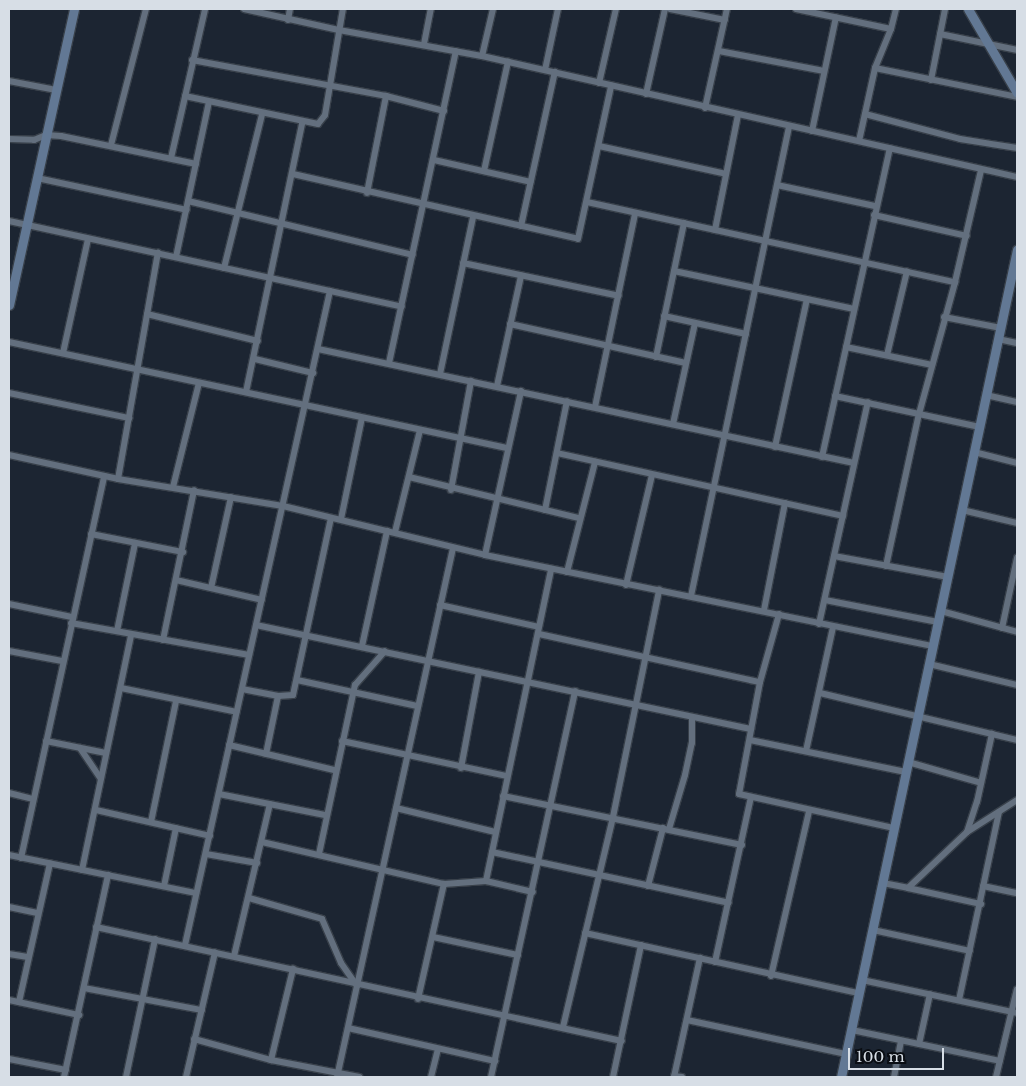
<!DOCTYPE html>
<html>
<head>
<meta charset="utf-8">
<style>
  body { margin:0 }
  #map { position:relative; width:1026px; height:1086px; overflow:hidden; background:#1c2532; font-family:"Libre Baskerville",serif }
  div>[style] { position:absolute }
  [style*='--x'] { left:calc(var(--x)*1px); top:calc(var(--y)*1px); width:calc(var(--w)*1px); rotate:calc(var(--a)*1deg) }
  .roads { filter:drop-shadow(1px 0 #38404a) drop-shadow(-1px 0 #38404a) drop-shadow(0 1px #38404a) drop-shadow(0 -1px #38404a) }
  .street>* { height:6px; margin:-3px; padding:0 3px; transform-origin:3px; border-radius:3px; background:#636f7e }
  .secondary>* { height:9px; margin:-4.5px; padding:0 4.5px; transform-origin:4.5px; border-radius:4.5px; background:#627894 }
  span { translate:-50% -50%; white-space:nowrap; text-align:center; line-height:1.15; -webkit-text-stroke:4.5px #0a0e14; paint-order:stroke }
  .frame { position:absolute; inset:0; border:10px solid #d7dee6; pointer-events:none }
  .scale { position:absolute; left:848px; top:1048px; width:96px; height:22px; box-sizing:border-box; border:2px solid #d7dee6; border-top:0; padding-left:6px; font-size:15px; line-height:18px; white-space:nowrap; color:#d7dee6; -webkit-text-stroke:4px #0a0e14; paint-order:stroke }
</style>
</head>
<body>
<div id="map">
  <div class="roads">
    <div class="street">
      <i style="--x:244;--y:9;--w:97;--a:12.5"></i>
      <i style="--x:339;--y:30;--w:145;--a:10.3"></i>
      <i style="--x:482;--y:56;--w:549;--a:12.74"></i>
      <i style="--x:670;--y:9;--w:56;--a:11.3"></i>
      <i style="--x:796;--y:9;--w:97;--a:11.9"></i>
      <i style="--x:891;--y:29;--w:21;--a:-76"></i>
      <i style="--x:288;--y:20;--w:11;--a:-80"></i>
      <i style="--x:940;--y:34;--w:79;--a:11.7"></i>
      <i style="--x:424;--y:44;--w:36;--a:-79"></i>
      <i style="--x:719;--y:51;--w:107;--a:10.8"></i>
      <i style="--x:482;--y:56;--w:48;--a:-76.8"></i>
      <i style="--x:192;--y:60;--w:197;--a:10.5"></i>
      <i style="--x:386;--y:96;--w:60;--a:14.5"></i>
      <i style="--x:875;--y:68;--w:145;--a:11.5"></i>
      <i style="--x:545;--y:70;--w:62;--a:-78"></i>
      <i style="--x:931;--y:80;--w:72;--a:-78.8"></i>
      <i style="--x:9;--y:81;--w:48;--a:10.8"></i>
      <i style="--x:599;--y:83;--w:76;--a:-77.1"></i>
      <i style="--x:646;--y:94;--w:87;--a:-77.4"></i>
      <i style="--x:185;--y:96;--w:136;--a:11.9"></i>
      <i style="--x:318;--y:124;--w:11;--a:-52"></i>
      <i style="--x:325;--y:115;--w:108;--a:-80.4"></i>
      <i style="--x:705;--y:108;--w:101;--a:-77.5"></i>
      <i style="--x:865;--y:114;--w:98;--a:14.7"></i>
      <i style="--x:960;--y:139;--w:58;--a:9"></i>
      <i style="--x:812;--y:131;--w:116;--a:-78.1"></i>
      <i style="--x:9;--y:139;--w:25;--a:2"></i>
      <i style="--x:34;--y:140;--w:13;--a:-23"></i>
      <i style="--x:46;--y:135;--w:15;--a:4"></i>
      <i style="--x:61;--y:136;--w:138;--a:11.7"></i>
      <i style="--x:859;--y:141;--w:75;--a:-77.6"></i>
      <i style="--x:875;--y:68;--w:42;--a:-67.7"></i>
      <i style="--x:111;--y:145;--w:140;--a:-75.6"></i>
      <i style="--x:599;--y:146;--w:130;--a:12.4"></i>
      <i style="--x:171;--y:158;--w:153;--a:-77.1"></i>
      <i style="--x:434;--y:160;--w:99;--a:12.8"></i>
      <i style="--x:484;--y:171;--w:112;--a:-77.6"></i>
      <i style="--x:293;--y:174;--w:292;--a:12.8"></i>
      <i style="--x:578;--y:239;--w:157;--a:-77.8"></i>
      <i style="--x:37;--y:178;--w:153;--a:12"></i>
      <i style="--x:777;--y:185;--w:100;--a:12.1"></i>
      <i style="--x:367;--y:193;--w:99;--a:-78.9"></i>
      <i style="--x:188;--y:201;--w:231;--a:13.5"></i>
      <i style="--x:587;--y:202;--w:377;--a:12.3"></i>
      <i style="--x:955;--y:282;--w:115;--a:-76.9"></i>
      <i style="--x:874;--y:215;--w:95;--a:12.7"></i>
      <i style="--x:9;--y:221;--w:402;--a:12.3"></i>
      <i style="--x:521;--y:226;--w:158;--a:-77.6"></i>
      <i style="--x:715;--y:230;--w:117;--a:-78.7"></i>
      <i style="--x:176;--y:257;--w:158;--a:-78"></i>
      <i style="--x:463;--y:263;--w:159;--a:11.9"></i>
      <i style="--x:224;--y:268;--w:159;--a:-76.1"></i>
      <i style="--x:674;--y:271;--w:184;--a:11.9"></i>
      <i style="--x:147;--y:314;--w:114;--a:13.7"></i>
      <i style="--x:664;--y:316;--w:84;--a:12.4"></i>
      <i style="--x:944;--y:317;--w:58;--a:10.9"></i>
      <i style="--x:510;--y:324;--w:180;--a:12.5"></i>
      <i style="--x:998;--y:339;--w:19;--a:12"></i>
      <i style="--x:9;--y:342;--w:509;--a:12.02"></i>
      <i style="--x:846;--y:347;--w:88;--a:11.8"></i>
      <i style="--x:318;--y:349;--w:548;--a:12.01"></i>
      <i style="--x:63;--y:353;--w:117;--a:-77.6"></i>
      <i style="--x:887;--y:355;--w:86;--a:-76.6"></i>
      <i style="--x:656;--y:357;--w:137;--a:-78.2"></i>
      <i style="--x:255;--y:359;--w:60;--a:13.6"></i>
      <i style="--x:389;--y:363;--w:319;--a:-77.9"></i>
      <i style="--x:440;--y:374;--w:160;--a:-78.1"></i>
      <i style="--x:497;--y:386;--w:113;--a:-77.7"></i>
      <i style="--x:246;--y:392;--w:275;--a:-78.2"></i>
      <i style="--x:9;--y:393;--w:123;--a:11.8"></i>
      <i style="--x:986;--y:395;--w:32;--a:13"></i>
      <i style="--x:835;--y:396;--w:148;--a:12.1"></i>
      <i style="--x:595;--y:407;--w:198;--a:-78.3"></i>
      <i style="--x:673;--y:424;--w:103;--a:-77.7"></i>
      <i style="--x:775;--y:447;--w:151;--a:-77.8"></i>
      <i style="--x:974;--y:452;--w:44;--a:14.3"></i>
      <i style="--x:557;--y:453;--w:293;--a:12.4"></i>
      <i style="--x:9;--y:455;--w:112;--a:12.4"></i>
      <i style="--x:118;--y:479;--w:167;--a:9.3"></i>
      <i style="--x:283;--y:506;--w:208;--a:13.6"></i>
      <i style="--x:485;--y:555;--w:457;--a:11.5"></i>
      <i style="--x:822;--y:457;--w:316;--a:-77.6"></i>
      <i style="--x:409;--y:477;--w:175;--a:13.6"></i>
      <i style="--x:118;--y:479;--w:230;--a:-80"></i>
      <i style="--x:173;--y:487;--w:107;--a:-76"></i>
      <i style="--x:451;--y:490;--w:111;--a:-79.6"></i>
      <i style="--x:545;--y:510;--w:111;--a:-78.6"></i>
      <i style="--x:962;--y:510;--w:57;--a:13.3"></i>
      <i style="--x:341;--y:519;--w:103;--a:-78.3"></i>
      <i style="--x:395;--y:532;--w:105;--a:-76.2"></i>
      <i style="--x:91;--y:534;--w:94;--a:11.1"></i>
      <i style="--x:485;--y:555;--w:168;--a:-77.6"></i>
      <i style="--x:834;--y:556;--w:116;--a:10.4"></i>
      <i style="--x:886;--y:566;--w:156;--a:-77.8"></i>
      <i style="--x:919;--y:414;--w:137;--a:-74.7"></i>
      <i style="--x:567;--y:572;--w:114;--a:-75.7"></i>
      <i style="--x:176;--y:580;--w:88;--a:13.1"></i>
      <i style="--x:626;--y:585;--w:113;--a:-76.7"></i>
      <i style="--x:211;--y:588;--w:93;--a:-77.6"></i>
      <i style="--x:691;--y:596;--w:480;--a:-78.2"></i>
      <i style="--x:825;--y:600;--w:115;--a:11"></i>
      <i style="--x:9;--y:604;--w:64;--a:11.7"></i>
      <i style="--x:440;--y:605;--w:101;--a:12.5"></i>
      <i style="--x:764;--y:610;--w:109;--a:-78.9"></i>
      <i style="--x:941;--y:611;--w:79;--a:15.4"></i>
      <i style="--x:779;--y:614;--w:71;--a:105.6"></i>
      <i style="--x:760;--y:682;--w:114;--a:100.6"></i>
      <i style="--x:739;--y:794;--w:159;--a:12.4"></i>
      <i style="--x:71;--y:623;--w:181;--a:10.2"></i>
      <i style="--x:819;--y:624;--w:227;--a:-77.6"></i>
      <i style="--x:256;--y:625;--w:506;--a:11.87"></i>
      <i style="--x:1002;--y:628;--w:72;--a:-77.9"></i>
      <i style="--x:117;--y:631;--w:90;--a:-78.4"></i>
      <i style="--x:539;--y:634;--w:226;--a:12.3"></i>
      <i style="--x:163;--y:640;--w:153;--a:-78.3"></i>
      <i style="--x:362;--y:646;--w:118;--a:-77.7"></i>
      <i style="--x:9;--y:651;--w:54;--a:10.7"></i>
      <i style="--x:929;--y:664;--w:90;--a:13.4"></i>
      <i style="--x:297;--y:680;--w:123;--a:12.2"></i>
      <i style="--x:121;--y:688;--w:118;--a:11.7"></i>
      <i style="--x:242;--y:689;--w:37;--a:11"></i>
      <i style="--x:278;--y:696;--w:15;--a:-4"></i>
      <i style="--x:293;--y:695;--w:181;--a:-77.9"></i>
      <i style="--x:820;--y:693;--w:203;--a:13.4"></i>
      <i style="--x:750;--y:740;--w:159;--a:11.6"></i>
      <i style="--x:46;--y:741;--w:61;--a:11.3"></i>
      <i style="--x:342;--y:741;--w:169;--a:12"></i>
      <i style="--x:229;--y:745;--w:108;--a:13.4"></i>
      <i style="--x:80;--y:748;--w:37;--a:56"></i>
      <i style="--x:806;--y:751;--w:127;--a:-77.7"></i>
      <i style="--x:266;--y:754;--w:59;--a:-78.3"></i>
      <i style="--x:908;--y:762;--w:76;--a:16"></i>
      <i style="--x:461;--y:768;--w:98;--a:-79.4"></i>
      <i style="--x:9;--y:793;--w:25;--a:14"></i>
      <i style="--x:219;--y:794;--w:108;--a:11.2"></i>
      <i style="--x:503;--y:796;--w:244;--a:11.6"></i>
      <i style="--x:396;--y:808;--w:102;--a:13.6"></i>
      <i style="--x:96;--y:810;--w:117;--a:12.8"></i>
      <i style="--x:151;--y:822;--w:124;--a:-78.3"></i>
      <i style="--x:669;--y:829;--w:56;--a:-73.5"></i>
      <i style="--x:685;--y:775;--w:33;--a:-78"></i>
      <i style="--x:692;--y:743;--w:26;--a:-90"></i>
      <i style="--x:967;--y:832;--w:32;--a:-72"></i>
      <i style="--x:977;--y:802;--w:70;--a:-77.6"></i>
      <i style="--x:262;--y:842;--w:187;--a:13"></i>
      <i style="--x:444;--y:884;--w:42;--a:-4.1"></i>
      <i style="--x:486;--y:881;--w:48;--a:13.2"></i>
      <i style="--x:492;--y:852;--w:242;--a:12.1"></i>
      <i style="--x:206;--y:854;--w:52;--a:10"></i>
      <i style="--x:319;--y:854;--w:173;--a:-78"></i>
      <i style="--x:355;--y:685;--w:45;--a:-48.6"></i>
      <i style="--x:9;--y:855;--w:191;--a:11.5"></i>
      <i style="--x:21;--y:858;--w:391;--a:-77.7"></i>
      <i style="--x:82;--y:870;--w:240;--a:-78.2"></i>
      <i style="--x:486;--y:881;--w:319;--a:-78.2"></i>
      <i style="--x:883;--y:883;--w:25;--a:11"></i>
      <i style="--x:908;--y:888;--w:81;--a:-43.5"></i>
      <i style="--x:967;--y:832;--w:59;--a:-32.6"></i>
      <i style="--x:164;--y:886;--w:59;--a:-78.3"></i>
      <i style="--x:648;--y:886;--w:60;--a:-75.5"></i>
      <i style="--x:983;--y:886;--w:35;--a:12"></i>
      <i style="--x:908;--y:888;--w:75;--a:12.4"></i>
      <i style="--x:249;--y:898;--w:76;--a:16"></i>
      <i style="--x:322;--y:919;--w:48;--a:66.6"></i>
      <i style="--x:341;--y:963;--w:28;--a:55"></i>
      <i style="--x:9;--y:907;--w:29;--a:12"></i>
      <i style="--x:96;--y:927;--w:538;--a:12.23"></i>
      <i style="--x:873;--y:930;--w:99;--a:12.2"></i>
      <i style="--x:585;--y:933;--w:280;--a:12.4"></i>
      <i style="--x:433;--y:937;--w:87;--a:12"></i>
      <i style="--x:185;--y:945;--w:670;--a:-77.5"></i>
      <i style="--x:9;--y:954;--w:19;--a:9"></i>
      <i style="--x:234;--y:956;--w:156;--a:-76.7"></i>
      <i style="--x:715;--y:962;--w:169;--a:-77.7"></i>
      <i style="--x:771;--y:976;--w:169;--a:-77"></i>
      <i style="--x:862;--y:980;--w:158;--a:12"></i>
      <i style="--x:84;--y:988;--w:120;--a:10.6"></i>
      <i style="--x:418;--y:999;--w:118;--a:-77.3"></i>
      <i style="--x:9;--y:1000;--w:72;--a:12.1"></i>
      <i style="--x:959;--y:1000;--w:192;--a:-78"></i>
      <i style="--x:19;--y:1002;--w:142;--a:-77.4"></i>
      <i style="--x:687;--y:1020;--w:163;--a:12.1"></i>
      <i style="--x:563;--y:1027;--w:216;--a:-76.6"></i>
      <i style="--x:613;--y:817;--w:232;--a:-78.5"></i>
      <i style="--x:348;--y:1028;--w:151;--a:12.7"></i>
      <i style="--x:852;--y:1030;--w:151;--a:11.8"></i>
      <i style="--x:194;--y:1039;--w:80;--a:15.3"></i>
      <i style="--x:271;--y:1060;--w:90;--a:10.9"></i>
      <i style="--x:919;--y:1044;--w:51;--a:-77.6"></i>
      <i style="--x:9;--y:1059;--w:58;--a:10.9"></i>
      <i style="--x:271;--y:1060;--w:94;--a:-76.4"></i>
      <i style="--x:674;--y:1076;--w:8;--a:7"></i>
      <i style="--x:64;--y:1077;--w:207;--a:-77.7"></i>
      <i style="--x:126;--y:1077;--w:141;--a:-78.1"></i>
      <i style="--x:186;--y:1077;--w:128;--a:-76.9"></i>
      <i style="--x:337;--y:1077;--w:542;--a:-77.63"></i>
      <i style="--x:431;--y:1077;--w:29;--a:-76"></i>
      <i style="--x:491;--y:1077;--w:395;--a:-77.7"></i>
      <i style="--x:613;--y:1077;--w:135;--a:-78"></i>
      <i style="--x:674;--y:1077;--w:122;--a:-77.7"></i>
      <i style="--x:894;--y:1077;--w:37;--a:-79"></i>
      <i style="--x:996;--y:1077;--w:90;--a:-76.6"></i>
    </div>
    <div class="secondary">
      <i style="--x:968;--y:9;--w:97;--a:59.7"></i>
      <i style="--x:9;--y:305;--w:303;--a:-77.6"></i>
      <i style="--x:841;--y:1077;--w:846;--a:-77.99"></i>
    </div>
  </div>
  <div class="frame"></div>
  <div class="scale">100 m</div>
</div>
</body>
</html>
